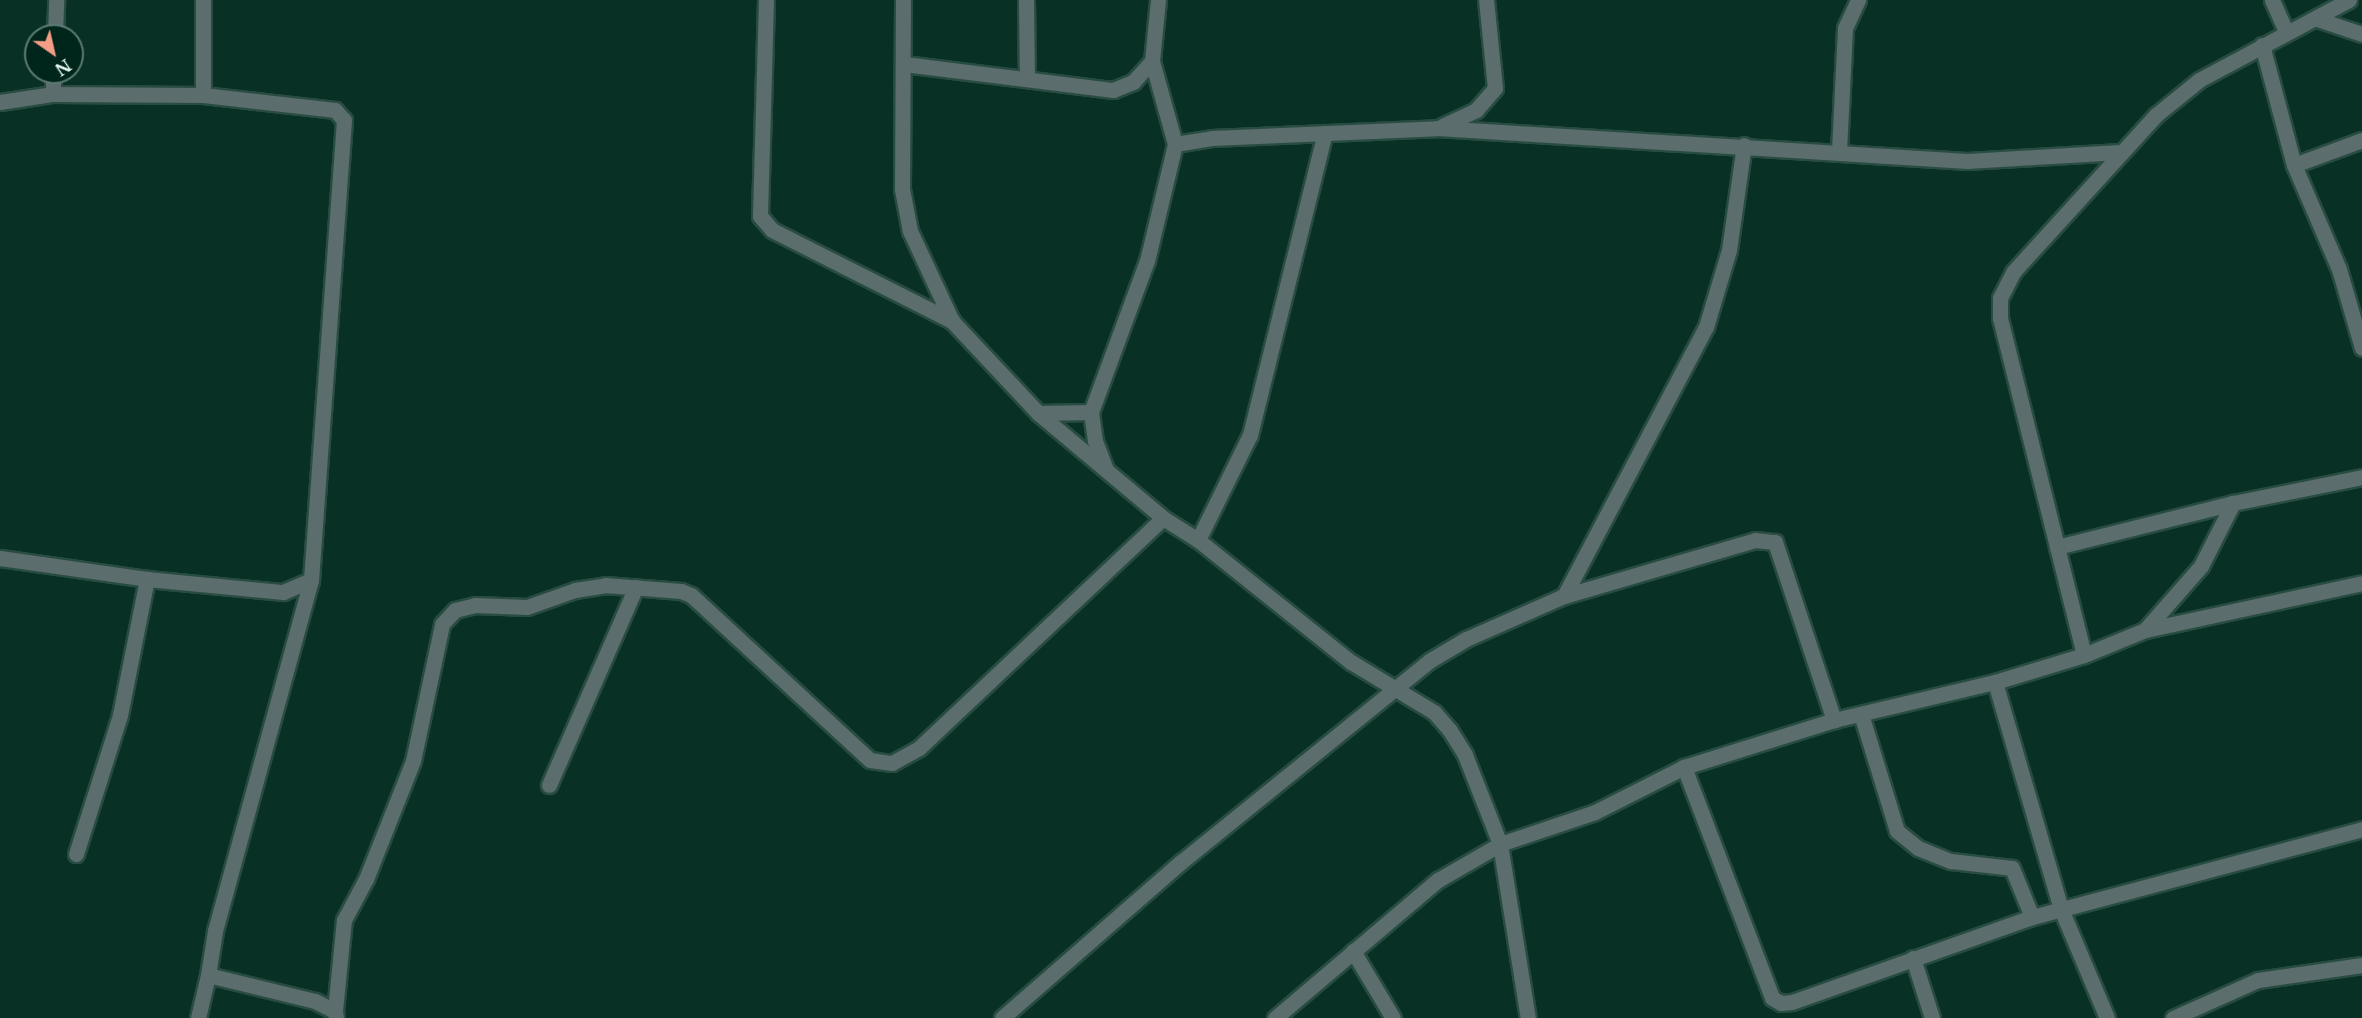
<!DOCTYPE html>
<html>
<head>
<meta charset="utf-8">
<style>
  body { margin:0 }
  #map { position:relative; width:2362px; height:1018px; overflow:hidden; background:#093024; font-family:"Libre Baskerville",serif }
  div>[style] { position:absolute }
  [style*='--x'] { left:calc(var(--x)*1px); top:calc(var(--y)*1px); width:calc(var(--w)*1px); rotate:calc(var(--a)*1deg) }
  .roads { filter:drop-shadow(2px 0 #284c41) drop-shadow(-2px 0 #284c41) drop-shadow(0 2px #284c41) drop-shadow(0 -2px #284c41) }
  .minor>* { height:15px; margin:-7.5px; padding:0 7.5px; transform-origin:7.5px; border-radius:7.5px; background:#5b6d6d }
  span { translate:-50% -50%; white-space:nowrap; text-align:center; line-height:1.15; -webkit-text-stroke:4.5px #00261b; paint-order:stroke }
  .north { position:absolute; left:24px; top:24px; width:60px; height:60px; box-sizing:border-box; background:#00261b; border:2px solid #5c7a71; border-radius:50%; rotate:146deg; font-size:16px; font-weight:700; line-height:24px; text-align:center; color:#e5f9f1 }
  .north::after { content:''; display:block; margin:auto; width:21px; height:27px; background:#f49e87; clip-path:polygon(50% 0,100% 100%,50% 72%,0 100%) }
</style>
</head>
<body>
<div id="map">
  <div class="roads">
    <div class="minor">
      <i style="--x:203;--y:0;--w:95;--a:90"></i>
      <i style="--x:766;--y:0;--w:216;--a:91.6"></i>
      <i style="--x:760;--y:216;--w:18;--a:49"></i>
      <i style="--x:772;--y:230;--w:202;--a:26.8"></i>
      <i style="--x:903;--y:0;--w:189;--a:90.3"></i>
      <i style="--x:902;--y:189;--w:43;--a:79.2"></i>
      <i style="--x:910;--y:231;--w:99;--a:65"></i>
      <i style="--x:952;--y:321;--w:126;--a:46.9"></i>
      <i style="--x:1038;--y:413;--w:163;--a:40"></i>
      <i style="--x:1163;--y:518;--w:41;--a:32.2"></i>
      <i style="--x:1198;--y:540;--w:196;--a:38.6"></i>
      <i style="--x:1351;--y:662;--w:97;--a:31.1"></i>
      <i style="--x:1434;--y:712;--w:23;--a:49"></i>
      <i style="--x:1449;--y:729;--w:31;--a:58"></i>
      <i style="--x:1465;--y:755;--w:96;--a:68.5"></i>
      <i style="--x:1500;--y:844;--w:176;--a:80.9"></i>
      <i style="--x:1026;--y:0;--w:79;--a:89.3"></i>
      <i style="--x:2272;--y:0;--w:36;--a:66"></i>
      <i style="--x:2317;--y:19;--w:47;--a:18.4"></i>
      <i style="--x:55;--y:36;--w:36;--a:-88"></i>
      <i style="--x:2262;--y:45;--w:124;--a:75.1"></i>
      <i style="--x:2294;--y:165;--w:113;--a:66.6"></i>
      <i style="--x:2339;--y:269;--w:82;--a:73.8"></i>
      <i style="--x:904;--y:64;--w:211;--a:7.1"></i>
      <i style="--x:1113;--y:90;--w:22;--a:-22"></i>
      <i style="--x:1133;--y:82;--w:28;--a:-48"></i>
      <i style="--x:53;--y:94;--w:22;--a:-90"></i>
      <i style="--x:0;--y:102;--w:54;--a:-8.6"></i>
      <i style="--x:53;--y:94;--w:150;--a:0.4"></i>
      <i style="--x:203;--y:95;--w:133;--a:6.5"></i>
      <i style="--x:335;--y:110;--w:13;--a:48"></i>
      <i style="--x:344;--y:120;--w:461;--a:94.1"></i>
      <i style="--x:311;--y:580;--w:364;--a:105.3"></i>
      <i style="--x:215;--y:931;--w:45;--a:99"></i>
      <i style="--x:208;--y:975;--w:110;--a:13.7"></i>
      <i style="--x:315;--y:1001;--w:22;--a:27"></i>
      <i style="--x:335;--y:1011;--w:7;--a:82"></i>
      <i style="--x:1442;--y:126;--w:38;--a:-25"></i>
      <i style="--x:1476;--y:110;--w:29;--a:-49"></i>
      <i style="--x:1495;--y:88;--w:88;--a:-95.8"></i>
      <i style="--x:1175;--y:144;--w:37;--a:-9"></i>
      <i style="--x:1212;--y:138;--w:225;--a:-2.5"></i>
      <i style="--x:1437;--y:128;--w:531;--a:3.56"></i>
      <i style="--x:1967;--y:161;--w:153;--a:-3.4"></i>
      <i style="--x:1839;--y:151;--w:123;--a:-87.2"></i>
      <i style="--x:1845;--y:28;--w:31;--a:-65"></i>
      <i style="--x:2294;--y:165;--w:72;--a:-20.2"></i>
      <i style="--x:1038;--y:413;--w:53;--a:-1.1"></i>
      <i style="--x:1105;--y:467;--w:28;--a:-111"></i>
      <i style="--x:1095;--y:441;--w:29;--a:-98"></i>
      <i style="--x:1091;--y:412;--w:161;--a:-69.7"></i>
      <i style="--x:1147;--y:261;--w:120;--a:-76.5"></i>
      <i style="--x:1175;--y:144;--w:86;--a:-105.5"></i>
      <i style="--x:1152;--y:61;--w:61;--a:-84.4"></i>
      <i style="--x:1198;--y:540;--w:117;--a:-63.7"></i>
      <i style="--x:1250;--y:435;--w:311;--a:-76.1"></i>
      <i style="--x:2057;--y:547;--w:181;--a:-14"></i>
      <i style="--x:0;--y:558;--w:148;--a:8.1"></i>
      <i style="--x:147;--y:579;--w:137;--a:5.5"></i>
      <i style="--x:283;--y:592;--w:30;--a:-23"></i>
      <i style="--x:1564;--y:596;--w:304;--a:-62.2"></i>
      <i style="--x:1706;--y:327;--w:80;--a:-73.4"></i>
      <i style="--x:1729;--y:250;--w:106;--a:-81.9"></i>
      <i style="--x:2145;--y:630;--w:222;--a:-12.2"></i>
      <i style="--x:2084;--y:655;--w:346;--a:-104"></i>
      <i style="--x:2000;--y:319;--w:21;--a:-90"></i>
      <i style="--x:2000;--y:298;--w:30;--a:-63"></i>
      <i style="--x:2014;--y:271;--w:211;--a:-47.7"></i>
      <i style="--x:2156;--y:115;--w:55;--a:-39.1"></i>
      <i style="--x:2199;--y:80;--w:170;--a:-28.1"></i>
      <i style="--x:1995;--y:682;--w:236;--a:73.8"></i>
      <i style="--x:2061;--y:909;--w:118;--a:67.1"></i>
      <i style="--x:1861;--y:714;--w:122;--a:72.9"></i>
      <i style="--x:1897;--y:831;--w:27;--a:39"></i>
      <i style="--x:1918;--y:848;--w:35;--a:22"></i>
      <i style="--x:1951;--y:861;--w:61;--a:6.5"></i>
      <i style="--x:2012;--y:868;--w:53;--a:67.8"></i>
      <i style="--x:1684;--y:767;--w:247;--a:69.1"></i>
      <i style="--x:1772;--y:998;--w:10;--a:29"></i>
      <i style="--x:1781;--y:1003;--w:11;--a:-5"></i>
      <i style="--x:1792;--y:1002;--w:255;--a:-19.5"></i>
      <i style="--x:2032;--y:917;--w:342;--a:-14.9"></i>
      <i style="--x:549;--y:785;--w:216;--a:-66.3"></i>
      <i style="--x:76;--y:854;--w:146;--a:-72.4"></i>
      <i style="--x:120;--y:715;--w:139;--a:-78.8"></i>
      <i style="--x:1353;--y:951;--w:78;--a:59.2"></i>
      <i style="--x:1913;--y:958;--w:63;--a:72.4"></i>
      <i style="--x:335;--y:1011;--w:91;--a:-84.4"></i>
      <i style="--x:344;--y:920;--w:47;--a:-61.8"></i>
      <i style="--x:366;--y:879;--w:127;--a:-68.3"></i>
      <i style="--x:413;--y:761;--w:140;--a:-78"></i>
      <i style="--x:442;--y:624;--w:19;--a:-47"></i>
      <i style="--x:455;--y:610;--w:21;--a:-14"></i>
      <i style="--x:475;--y:605;--w:52;--a:2.2"></i>
      <i style="--x:527;--y:607;--w:51;--a:-19.5"></i>
      <i style="--x:575;--y:590;--w:30;--a:-9"></i>
      <i style="--x:605;--y:585;--w:76;--a:4.5"></i>
      <i style="--x:681;--y:591;--w:11;--a:22"></i>
      <i style="--x:691;--y:595;--w:243;--a:42.7"></i>
      <i style="--x:870;--y:760;--w:22;--a:8"></i>
      <i style="--x:892;--y:763;--w:31;--a:-29"></i>
      <i style="--x:919;--y:748;--w:335;--a:-43.3"></i>
      <i style="--x:198;--y:1018;--w:44;--a:-76.9"></i>
      <i style="--x:1002;--y:1018;--w:237;--a:-41.1"></i>
      <i style="--x:1181;--y:862;--w:319;--a:-39"></i>
      <i style="--x:1429;--y:661;--w:43;--a:-30.7"></i>
      <i style="--x:1466;--y:639;--w:107;--a:-23.7"></i>
      <i style="--x:1564;--y:596;--w:199;--a:-16.3"></i>
      <i style="--x:1755;--y:540;--w:20;--a:6"></i>
      <i style="--x:1775;--y:542;--w:188;--a:71.7"></i>
      <i style="--x:1275;--y:1018;--w:214;--a:-40.3"></i>
      <i style="--x:1438;--y:880;--w:72;--a:-30.1"></i>
      <i style="--x:1500;--y:844;--w:100;--a:-18.6"></i>
      <i style="--x:1595;--y:812;--w:100;--a:-26.8"></i>
      <i style="--x:1684;--y:767;--w:157;--a:-17.4"></i>
      <i style="--x:1834;--y:720;--w:165;--a:-13.3"></i>
      <i style="--x:1995;--y:682;--w:93;--a:-16.9"></i>
      <i style="--x:2084;--y:655;--w:66;--a:-22.3"></i>
      <i style="--x:2145;--y:630;--w:85;--a:-48.8"></i>
      <i style="--x:2201;--y:566;--w:71;--a:-63.1"></i>
      <i style="--x:2233;--y:503;--w:132;--a:-11.4"></i>
      <i style="--x:2173;--y:1018;--w:93;--a:-24.1"></i>
      <i style="--x:2258;--y:980;--w:105;--a:-8.2"></i>
    </div>
  </div>
  <div class="north">N</div>
</div>
</body>
</html>
